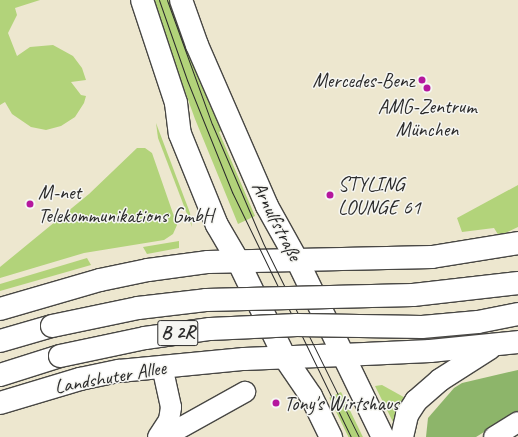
<!DOCTYPE html>
<html>
<head>
<meta charset="utf-8">
<style>
  body { margin:0 }
  #map { position:relative; width:518px; height:437px; overflow:hidden; background:#ede7cf; font-family:Caveat,sans-serif }
  div>[style] { position:absolute }
  [style*='--x'] { left:calc(var(--x)*1px); top:calc(var(--y)*1px); width:calc(var(--w)*1px); rotate:calc(var(--a)*1deg) }
  .green>* { inset:0; background:#b2d37a; transform-origin:0 0 }
  .forest>* { inset:0; background:#8db56a }
  .roads { filter:drop-shadow(1px 0 #484744) drop-shadow(-1px 0 #484744) drop-shadow(0 1px #484744) drop-shadow(0 -1px #484744) }
  .street>* { height:20px; margin:-10px; padding:0 10px; transform-origin:10px; border-radius:10px; background:#fff }
  .secondary>* { height:22px; margin:-11px; padding:0 11px; transform-origin:11px; border-radius:11px; background:#fff }
  .primary>* { height:22px; margin:-11px; padding:0 11px; transform-origin:11px; border-radius:11px; background:#fff }
  .highway>* { height:22px; margin:-11px; padding:0 11px; transform-origin:11px; border-radius:11px; background:#fff }
  .tram>* { height:1px; margin:-0.5px; padding:0 0.5px; transform-origin:0.5px; border-radius:0.5px; background:#2b2b2b }
  .bridges { filter:drop-shadow(1px 0 #484744) drop-shadow(-1px 0 #484744) drop-shadow(0 1px #484744) drop-shadow(0 -1px #484744) }
  .highway-bridge>* { height:22px; margin:-11px; padding:0 11px; transform-origin:11px; border-radius:11px; background:#fff }
  .dots>* { width:11px; height:11px; translate:-50% -50%; box-sizing:border-box; border:2px solid #f6f6f2; border-radius:50% }
  span { translate:-50% -50%; white-space:nowrap; text-align:center; line-height:1.15; -webkit-text-stroke:3px #f6f6f2; paint-order:stroke }
  .shield-label span { padding:1px 3px; background:#f6f6f2; border:1px solid; border-radius:3px; -webkit-text-stroke-width:0 }
  .shield-label { font-size:19px; color:#2b2b2b; font-weight:700 }
  .poi-label { font-size:20px; color:#2b2b2b }
  .right { translate:-100% -50%; text-align:right }
  .left { translate:0 -50%; text-align:left }
  .street-label { font-size:20px; color:#2b2b2b }
</style>
</head>
<body>
<div id="map">
  <div class="green">
    <i style="clip-path:polygon(0 0,40px 0,15px 8px,17px 15px,8px 33px,17px 56px,30px 47px,53px 45px,73px 56px,82px 68px,86px 80px,71px 82px,81px 95px,86px 96px,84px 103px,75px 117px,61px 126px,46px 130px,31px 127px,12px 114px,5px 102px,0 105px)"></i>
    <i style="clip-path:polygon(152px 0,173px 0,226px 129px,219px 132px,255px 216px,238px 224px,195px 119px)"></i>
    <i style="clip-path:polygon(156px 123px,190px 213px,192px 227px,158px 138px)"></i>
    <i style="clip-path:polygon(137px 148px,145px 148px,152px 153px,177px 225px,173px 234px,164px 240px,84px 253px,0 278px,0 267px,89px 194px)"></i>
    <i style="clip-path:polygon(518px 185px,518px 227px,499px 236px,494px 228px,462px 232px,457px 218px)"></i>
    <i style="clip-path:polygon(179px 241px,179px 248px,147px 254px,143px 247px)"></i>
    <i style="clip-path:polygon(87px 258px,91px 265px,0 291px,0 284px)"></i>
    <i style="clip-path:polygon(382px 385px,409px 400px,394px 424px,375px 386px)"></i>
    <i style="left:341px;top:392px;width:50px;height:13px;rotate:64deg"></i>
  </div>
  <div class="forest">
    <i style="clip-path:polygon(518px 370px,518px 411px,476px 437px,426px 437px,428px 418px,454px 388px,462px 383px)"></i>
  </div>
  <div class="roads">
    <div class="street">
      <i style="--x:158;--y:437;--w:20;--a:-57"></i>
      <i style="--x:169;--y:420;--w:13;--a:-81"></i>
      <i style="--x:171;--y:407;--w:42;--a:-102.4"></i>
      <i style="--x:164;--y:437;--w:93;--a:-29.1"></i>
      <i style="--x:494;--y:437;--w:28;--a:-32"></i>
    </div>
    <div class="secondary">
      <i style="--x:142;--y:0;--w:108;--a:71.7"></i>
      <i style="--x:176;--y:103;--w:31;--a:83"></i>
      <i style="--x:180;--y:134;--w:98;--a:67.9"></i>
      <i style="--x:217;--y:225;--w:42;--a:59.7"></i>
      <i style="--x:0;--y:309;--w:104;--a:-16.2"></i>
      <i style="--x:100;--y:280;--w:49;--a:-11.8"></i>
      <i style="--x:148;--y:270;--w:61;--a:-7.6"></i>
      <i style="--x:208;--y:262;--w:89;--a:-1.3"></i>
      <i style="--x:297;--y:260;--w:62;--a:-119.1"></i>
      <i style="--x:267;--y:206;--w:176;--a:-113.5"></i>
      <i style="--x:197;--y:45;--w:48;--a:-109.6"></i>
      <i style="--x:0;--y:403;--w:84;--a:-16.7"></i>
      <i style="--x:80;--y:379;--w:40;--a:-12"></i>
      <i style="--x:119;--y:371;--w:126;--a:-5.5"></i>
      <i style="--x:244;--y:359;--w:99;--a:-2.3"></i>
    </div>
    <div class="primary">
      <i style="--x:297;--y:260;--w:197;--a:64.1"></i>
      <i style="--x:238;--y:261;--w:108;--a:64.1"></i>
      <i style="--x:285;--y:358;--w:46;--a:55.6"></i>
      <i style="--x:311;--y:396;--w:46;--a:64"></i>
    </div>
    <div class="highway">
      <i style="--x:297;--y:260;--w:135;--a:-1.3"></i>
      <i style="--x:432;--y:257;--w:87;--a:-9.2"></i>
      <i style="--x:0;--y:341;--w:54;--a:-16.1"></i>
      <i style="--x:343;--y:355;--w:87;--a:-2.6"></i>
      <i style="--x:430;--y:351;--w:88;--a:-5.8"></i>
      <i style="--x:0;--y:375;--w:63;--a:-17.6"></i>
      <i style="--x:402;--y:437;--w:23;--a:-77"></i>
      <i style="--x:407;--y:415;--w:17;--a:-57"></i>
      <i style="--x:416;--y:401;--w:32;--a:-41"></i>
      <i style="--x:440;--y:380;--w:59;--a:-32.6"></i>
    </div>
  </div>
  <div class="tram">
    <i style="--x:159;--y:0;--w:85;--a:70.7"></i>
    <i style="--x:187;--y:80;--w:121;--a:68.1"></i>
    <i style="--x:232;--y:192;--w:272;--a:64.1"></i>
    <i style="--x:167;--y:0;--w:132;--a:70.1"></i>
    <i style="--x:212;--y:124;--w:129;--a:66.8"></i>
    <i style="--x:263;--y:243;--w:216;--a:63.7"></i>
  </div>
  <div class="bridges">
    <div class="highway-bridge">
      <i style="--x:52;--y:326;--w:88;--a:-11.8"></i>
      <i style="--x:138;--y:308;--w:68;--a:-6.7"></i>
      <i style="--x:206;--y:300;--w:207;--a:-1.4"></i>
      <i style="--x:413;--y:295;--w:106;--a:-6.5"></i>
      <i style="--x:60;--y:356;--w:87;--a:-12"></i>
      <i style="--x:145;--y:338;--w:66;--a:-7.9"></i>
      <i style="--x:210;--y:329;--w:87;--a:-2.6"></i>
      <i style="--x:297;--y:325;--w:125;--a:0.9"></i>
      <i style="--x:422;--y:327;--w:56;--a:-5.1"></i>
      <i style="--x:478;--y:322;--w:41;--a:-11.3"></i>
    </div>
  </div>
  <div class="dots">
    <i style="left:422px;top:80px;background:#b5179e"></i>
    <i style="left:427px;top:88px;background:#b5179e"></i>
    <i style="left:330px;top:195px;background:#b5179e"></i>
    <i style="left:30px;top:204px;background:#b5179e"></i>
    <i style="left:276px;top:403px;background:#b5179e"></i>
  </div>
  <div class="shield-label">
    <span style="left:178px;top:333px">B 2R</span>
  </div>
  <div class="poi-label">
    <span class="right" style="left:414px;top:80px">Mercedes-Benz</span>
    <span style="left:427px;top:118px">AMG-Zentrum<br>München</span>
    <span class="left" style="left:338px;top:196px">STYLING<br>LOUNGE 61</span>
    <span class="left" style="left:38px;top:204px">M-net<br>Telekommunikations GmbH</span>
    <span class="left" style="left:284px;top:403px">Tony's Wirtshaus</span>
  </div>
  <div class="street-label">
    <span style="left:277px;top:221px;rotate:63deg">Arnulfstraße</span>
    <span style="left:110px;top:377px;rotate:-10deg">Landshuter Allee</span>
  </div>
</div>
</body>
</html>
